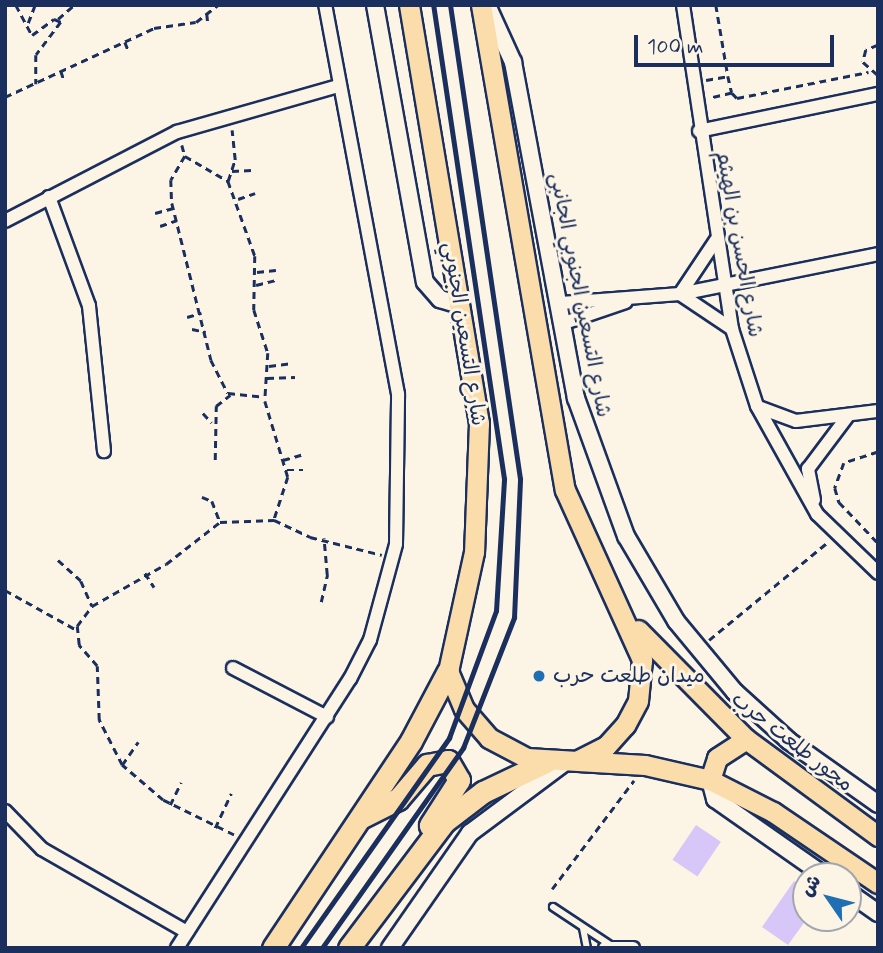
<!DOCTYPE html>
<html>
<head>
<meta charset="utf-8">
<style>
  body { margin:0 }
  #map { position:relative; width:883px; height:953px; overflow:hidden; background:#fcf5e5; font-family:Mynerve,"Playpen Sans Arabic",sans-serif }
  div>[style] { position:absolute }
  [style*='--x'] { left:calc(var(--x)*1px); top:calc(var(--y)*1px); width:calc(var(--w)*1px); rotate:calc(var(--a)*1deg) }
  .building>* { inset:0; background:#d6c7f8; transform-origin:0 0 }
  .path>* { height:2.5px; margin-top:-1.25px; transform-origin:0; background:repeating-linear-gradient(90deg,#1b2f5e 0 7px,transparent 0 12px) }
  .roads { filter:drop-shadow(2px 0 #1b2f5e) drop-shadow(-2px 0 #1b2f5e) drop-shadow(0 2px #1b2f5e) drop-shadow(0 -2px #1b2f5e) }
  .service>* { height:6px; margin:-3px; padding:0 3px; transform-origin:3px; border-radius:3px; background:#fcf5e5 }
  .minor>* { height:12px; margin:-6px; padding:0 6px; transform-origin:6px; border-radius:6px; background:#fcf5e5 }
  .tertiary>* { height:16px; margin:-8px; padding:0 8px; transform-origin:8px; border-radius:8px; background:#fcf5e5 }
  .primary>* { height:19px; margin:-9.5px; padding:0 9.5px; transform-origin:9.5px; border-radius:9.5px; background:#faddab }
  .trunk>* { height:21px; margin:-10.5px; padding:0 10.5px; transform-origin:10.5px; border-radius:10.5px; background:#faddab }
  .rail>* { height:4.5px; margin:-2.25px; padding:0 2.25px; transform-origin:2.25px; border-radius:2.25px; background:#1b2f5e }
  .dots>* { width:19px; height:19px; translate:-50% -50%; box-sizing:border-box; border:4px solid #fcf5e5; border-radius:50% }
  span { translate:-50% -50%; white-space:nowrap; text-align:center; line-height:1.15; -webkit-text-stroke:6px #fcf5e5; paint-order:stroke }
  .street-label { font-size:21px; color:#1b2f5e }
  .poi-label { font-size:21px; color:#1b2f5e }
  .left { translate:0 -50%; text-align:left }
  .frame { position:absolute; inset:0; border:7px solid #1b2f5e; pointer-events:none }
  .north { position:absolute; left:792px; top:862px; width:70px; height:70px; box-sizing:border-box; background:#fcf5e5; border:2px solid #a2a6af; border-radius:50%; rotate:305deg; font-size:19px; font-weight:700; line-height:28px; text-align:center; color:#1b2f5e }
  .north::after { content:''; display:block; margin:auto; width:24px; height:32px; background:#1f6fb2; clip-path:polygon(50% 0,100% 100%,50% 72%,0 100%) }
  .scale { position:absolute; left:634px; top:35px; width:200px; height:32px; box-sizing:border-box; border:4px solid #1b2f5e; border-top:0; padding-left:9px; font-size:21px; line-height:24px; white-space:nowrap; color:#1b2f5e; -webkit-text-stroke:5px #fcf5e5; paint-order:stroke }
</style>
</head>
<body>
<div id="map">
  <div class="building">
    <i style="left:696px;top:825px;width:30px;height:42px;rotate:34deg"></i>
    <i style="clip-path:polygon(794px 881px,806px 889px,806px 920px,788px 945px,762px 927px)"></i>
  </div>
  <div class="path">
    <i style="--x:16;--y:5;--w:34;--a:62"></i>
    <i style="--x:32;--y:35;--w:27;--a:-36"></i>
    <i style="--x:54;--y:19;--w:8;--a:23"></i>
    <i style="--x:61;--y:22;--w:41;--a:127.1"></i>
    <i style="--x:36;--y:55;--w:29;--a:90"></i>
    <i style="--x:716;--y:5;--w:72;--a:80.4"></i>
    <i style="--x:207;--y:14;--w:9;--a:84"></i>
    <i style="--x:58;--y:19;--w:21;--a:-41"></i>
    <i style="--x:28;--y:23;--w:19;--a:-69"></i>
    <i style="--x:125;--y:42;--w:11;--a:68"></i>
    <i style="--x:878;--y:45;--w:13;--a:157"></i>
    <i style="--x:866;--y:50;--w:12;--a:104"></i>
    <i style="--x:863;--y:62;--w:20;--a:41"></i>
    <i style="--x:61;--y:71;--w:9;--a:72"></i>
    <i style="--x:706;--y:80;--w:22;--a:-10"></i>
    <i style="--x:728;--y:76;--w:17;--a:77"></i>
    <i style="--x:732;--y:93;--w:23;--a:167"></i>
    <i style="--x:732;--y:93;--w:7;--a:45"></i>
    <i style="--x:737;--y:98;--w:134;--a:-11.2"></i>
    <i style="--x:5;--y:97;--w:164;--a:-24.8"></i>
    <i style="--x:154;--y:28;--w:42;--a:-8.1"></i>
    <i style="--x:196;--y:22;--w:28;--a:-38"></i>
    <i style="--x:182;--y:145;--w:11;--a:75"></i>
    <i style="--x:185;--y:156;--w:50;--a:30.2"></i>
    <i style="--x:228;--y:181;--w:80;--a:70.2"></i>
    <i style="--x:255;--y:256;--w:54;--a:91.1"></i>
    <i style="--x:254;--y:310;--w:45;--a:72"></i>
    <i style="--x:268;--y:353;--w:48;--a:93.6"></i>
    <i style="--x:265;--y:401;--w:79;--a:73.2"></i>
    <i style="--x:288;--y:477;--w:45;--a:108"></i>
    <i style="--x:185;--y:156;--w:28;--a:120"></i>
    <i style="--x:171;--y:180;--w:23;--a:88"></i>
    <i style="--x:172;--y:203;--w:162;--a:76"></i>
    <i style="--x:211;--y:360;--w:37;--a:63"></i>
    <i style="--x:228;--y:393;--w:36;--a:6"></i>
    <i style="--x:232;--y:171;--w:20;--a:-3"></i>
    <i style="--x:228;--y:181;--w:22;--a:-72"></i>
    <i style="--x:235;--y:160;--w:30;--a:-96"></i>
    <i style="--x:238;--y:199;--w:18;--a:-19"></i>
    <i style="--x:155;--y:213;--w:20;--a:-15"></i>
    <i style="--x:160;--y:226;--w:18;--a:-19"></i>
    <i style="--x:257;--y:272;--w:19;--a:-6"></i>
    <i style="--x:256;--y:285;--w:21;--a:-14"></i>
    <i style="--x:187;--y:317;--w:15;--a:-16"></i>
    <i style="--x:192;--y:329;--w:14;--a:12"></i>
    <i style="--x:269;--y:366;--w:24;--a:-7"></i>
    <i style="--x:267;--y:378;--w:28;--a:-2"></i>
    <i style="--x:203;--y:413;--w:13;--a:48"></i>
    <i style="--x:878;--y:452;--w:36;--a:162"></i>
    <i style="--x:844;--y:463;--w:27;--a:110"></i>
    <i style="--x:835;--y:488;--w:15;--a:74"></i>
    <i style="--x:839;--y:502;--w:57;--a:46.4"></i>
    <i style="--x:215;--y:460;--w:54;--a:-88.9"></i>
    <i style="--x:216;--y:406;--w:18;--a:-38"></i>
    <i style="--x:283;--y:460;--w:19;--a:-16"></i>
    <i style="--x:287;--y:470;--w:16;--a:0"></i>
    <i style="--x:202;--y:497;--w:11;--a:22"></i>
    <i style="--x:212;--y:501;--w:22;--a:69"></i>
    <i style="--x:58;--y:560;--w:31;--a:42"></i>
    <i style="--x:81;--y:581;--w:27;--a:66"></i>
    <i style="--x:145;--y:573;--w:17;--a:57"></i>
    <i style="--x:5;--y:590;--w:82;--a:29.1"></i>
    <i style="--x:321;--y:602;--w:28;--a:-77"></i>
    <i style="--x:327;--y:575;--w:37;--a:-95"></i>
    <i style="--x:709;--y:640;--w:154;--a:-39.5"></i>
    <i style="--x:122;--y:765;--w:28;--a:-55"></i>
    <i style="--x:170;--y:805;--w:25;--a:-64"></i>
    <i style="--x:215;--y:828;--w:38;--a:-65"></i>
    <i style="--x:234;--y:835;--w:79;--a:-153.8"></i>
    <i style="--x:163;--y:800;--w:54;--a:-139.5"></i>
    <i style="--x:122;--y:765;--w:51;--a:-117.1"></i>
    <i style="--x:99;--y:720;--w:54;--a:-92.1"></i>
    <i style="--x:97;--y:666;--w:28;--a:-131"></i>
    <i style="--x:79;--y:645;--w:19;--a:-96"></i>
    <i style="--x:77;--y:626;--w:25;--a:-53"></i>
    <i style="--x:92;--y:606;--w:85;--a:-29.6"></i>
    <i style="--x:166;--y:564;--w:68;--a:-37.9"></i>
    <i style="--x:220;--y:522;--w:54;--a:-2.1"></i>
    <i style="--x:274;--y:520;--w:40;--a:25"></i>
    <i style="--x:310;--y:537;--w:74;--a:14"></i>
    <i style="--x:552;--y:889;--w:136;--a:-53"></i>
  </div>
  <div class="roads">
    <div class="service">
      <i style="--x:553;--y:907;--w:71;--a:33.5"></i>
      <i style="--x:583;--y:928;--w:20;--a:79"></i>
    </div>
    <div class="minor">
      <i style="--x:683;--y:5;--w:328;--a:81.4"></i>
      <i style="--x:732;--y:329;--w:81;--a:72"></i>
      <i style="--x:757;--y:406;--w:124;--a:60.9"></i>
      <i style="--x:817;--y:514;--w:85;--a:44"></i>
      <i style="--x:699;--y:131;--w:183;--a:-11.7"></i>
      <i style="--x:49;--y:197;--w:116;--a:69.8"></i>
      <i style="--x:89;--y:306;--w:146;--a:84.1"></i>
      <i style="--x:5;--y:221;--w:194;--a:-27.4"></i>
      <i style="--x:177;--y:132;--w:168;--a:-15.9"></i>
      <i style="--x:716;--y:240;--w:65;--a:123.7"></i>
      <i style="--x:680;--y:294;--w:63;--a:33.9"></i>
      <i style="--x:561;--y:303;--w:119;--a:-4.3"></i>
      <i style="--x:680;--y:294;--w:202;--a:-11.4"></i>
      <i style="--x:564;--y:323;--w:65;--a:-18.7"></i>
      <i style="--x:758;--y:407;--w:40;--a:20.2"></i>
      <i style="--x:796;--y:421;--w:83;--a:-7"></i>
      <i style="--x:814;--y:500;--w:32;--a:-101"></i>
      <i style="--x:808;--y:469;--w:65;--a:-53.1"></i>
      <i style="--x:233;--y:668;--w:106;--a:27.5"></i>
      <i style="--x:5;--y:811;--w:53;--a:45.8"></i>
      <i style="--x:42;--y:849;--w:167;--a:29.8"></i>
      <i style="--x:177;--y:948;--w:320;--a:-57.3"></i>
      <i style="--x:350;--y:679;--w:44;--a:-62.9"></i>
      <i style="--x:370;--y:640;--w:99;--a:-74.8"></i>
      <i style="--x:396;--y:544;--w:150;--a:-89.2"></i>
      <i style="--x:398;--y:394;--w:396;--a:-100.6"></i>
      <i style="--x:605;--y:948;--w:28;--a:0"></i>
    </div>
    <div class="tertiary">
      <i style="--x:375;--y:5;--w:281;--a:79.8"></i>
      <i style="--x:425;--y:282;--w:23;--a:49"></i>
      <i style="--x:440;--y:299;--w:21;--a:17"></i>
      <i style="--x:487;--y:5;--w:63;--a:65.5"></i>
      <i style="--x:513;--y:62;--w:342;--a:79.4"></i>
      <i style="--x:576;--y:398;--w:147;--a:70.1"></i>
      <i style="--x:626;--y:536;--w:99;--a:59.5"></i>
      <i style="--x:676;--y:621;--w:92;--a:50.3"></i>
      <i style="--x:735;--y:692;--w:73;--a:42.2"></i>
      <i style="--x:789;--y:741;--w:109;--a:35.3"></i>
      <i style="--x:710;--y:780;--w:20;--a:75"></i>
      <i style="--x:715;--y:799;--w:134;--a:35"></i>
      <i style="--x:848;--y:892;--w:37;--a:35"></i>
      <i style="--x:390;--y:948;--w:140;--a:-55.2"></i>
      <i style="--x:470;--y:833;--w:117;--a:-36.7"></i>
    </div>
    <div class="primary">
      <i style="--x:409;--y:5;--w:424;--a:80.5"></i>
      <i style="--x:479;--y:423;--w:129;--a:92.2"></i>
      <i style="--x:474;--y:552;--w:122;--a:102.3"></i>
      <i style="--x:448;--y:671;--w:41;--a:67.2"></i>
      <i style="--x:464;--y:709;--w:38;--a:49"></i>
      <i style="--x:489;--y:738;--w:43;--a:27.8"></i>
      <i style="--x:527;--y:758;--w:118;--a:3.4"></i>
      <i style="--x:645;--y:765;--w:67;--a:13"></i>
      <i style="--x:710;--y:780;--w:71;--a:26.9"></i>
      <i style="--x:773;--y:812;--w:127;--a:34.1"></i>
      <i style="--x:481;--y:5;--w:492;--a:80.2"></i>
      <i style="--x:565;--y:490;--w:187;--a:65.6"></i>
      <i style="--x:642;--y:660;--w:41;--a:95.6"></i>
      <i style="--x:638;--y:701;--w:27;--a:118"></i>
      <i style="--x:625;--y:725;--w:28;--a:132"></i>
      <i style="--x:606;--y:746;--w:31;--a:153"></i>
      <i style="--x:638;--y:630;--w:153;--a:45.3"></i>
      <i style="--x:746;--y:739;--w:164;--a:36.3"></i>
      <i style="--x:710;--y:780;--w:23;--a:-72"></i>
      <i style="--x:717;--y:758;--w:35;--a:-33"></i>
    </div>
    <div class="trunk">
      <i style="--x:362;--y:817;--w:40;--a:-26.6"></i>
      <i style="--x:398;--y:799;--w:45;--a:-49.5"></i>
      <i style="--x:427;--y:765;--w:21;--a:-11"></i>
      <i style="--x:448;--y:761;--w:22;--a:60"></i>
      <i style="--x:459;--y:780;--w:54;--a:122.8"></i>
      <i style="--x:273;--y:948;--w:249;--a:-56.3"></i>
      <i style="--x:411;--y:741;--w:79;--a:-62.1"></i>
      <i style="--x:349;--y:948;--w:158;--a:-53"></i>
      <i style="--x:444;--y:822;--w:49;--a:-37.6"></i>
      <i style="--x:483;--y:792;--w:70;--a:-25.5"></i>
    </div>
  </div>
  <div class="rail">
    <i style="--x:301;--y:948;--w:257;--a:-54.8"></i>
    <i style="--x:449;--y:738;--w:135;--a:-69.7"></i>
    <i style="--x:496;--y:611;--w:132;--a:-86.5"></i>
    <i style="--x:504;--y:479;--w:479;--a:-98.5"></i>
    <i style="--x:322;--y:948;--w:245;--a:-54.8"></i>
    <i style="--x:463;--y:748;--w:140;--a:-68.6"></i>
    <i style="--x:514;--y:618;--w:139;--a:-87.5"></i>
    <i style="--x:520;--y:479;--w:479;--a:-98.4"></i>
  </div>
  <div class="dots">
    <i style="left:539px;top:676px;background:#1f6fb2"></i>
  </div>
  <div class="street-label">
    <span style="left:739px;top:244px;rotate:80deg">شارع الحسن بن الهيثم</span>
    <span style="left:580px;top:295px;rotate:79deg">شارع التسعين الجنوبي الجانبى</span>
    <span style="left:464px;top:334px;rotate:81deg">شارع التسعين الجنوبي</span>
    <span style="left:792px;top:742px;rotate:38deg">محور طلعت حرب</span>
  </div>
  <div class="poi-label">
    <span class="left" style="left:553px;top:676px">ميدان طلعت حرب</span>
  </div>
  <div class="frame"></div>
  <div class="north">ش</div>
  <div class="scale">100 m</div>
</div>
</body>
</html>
